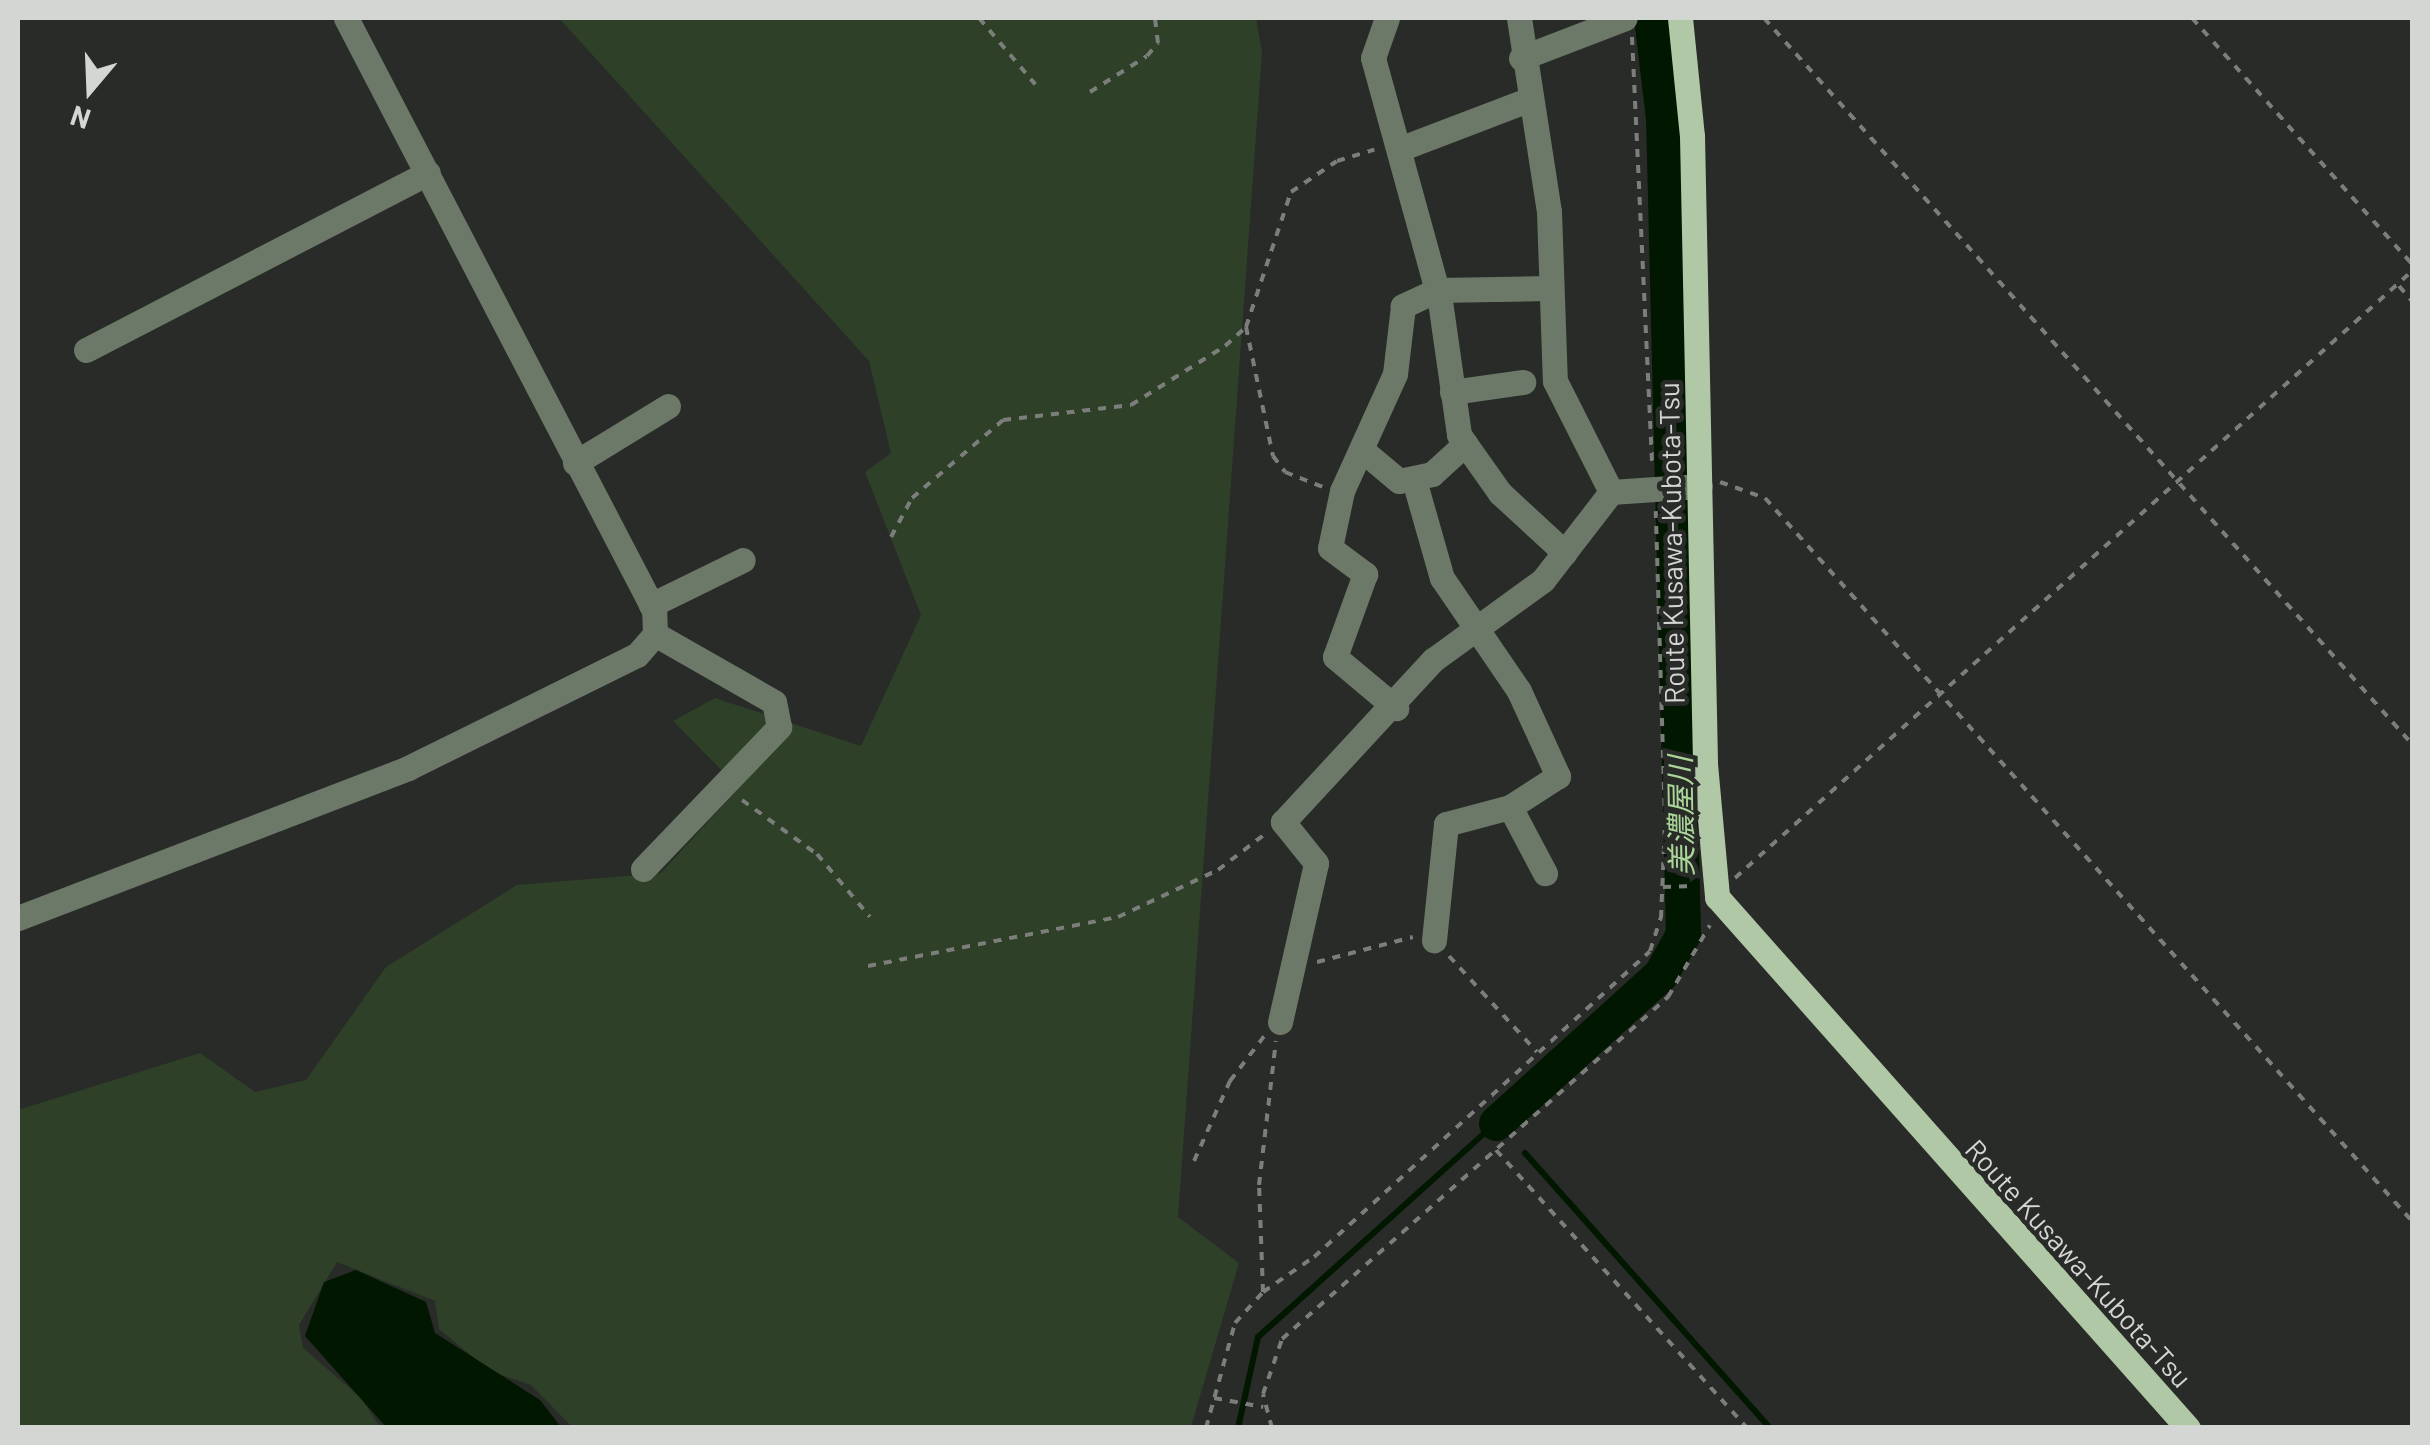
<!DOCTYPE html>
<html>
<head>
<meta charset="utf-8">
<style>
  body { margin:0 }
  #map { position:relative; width:2430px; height:1445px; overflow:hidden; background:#282b27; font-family:Barlow,"Noto Sans JP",sans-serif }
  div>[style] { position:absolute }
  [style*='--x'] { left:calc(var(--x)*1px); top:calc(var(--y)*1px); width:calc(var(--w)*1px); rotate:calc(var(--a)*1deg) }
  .green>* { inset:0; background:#2e4027 }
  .water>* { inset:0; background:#021700 }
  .stream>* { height:6px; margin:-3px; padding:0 3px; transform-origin:3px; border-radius:3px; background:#021700 }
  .river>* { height:35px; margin:-17.5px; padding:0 17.5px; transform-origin:17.5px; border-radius:17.5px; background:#021700 }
  .path>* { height:4px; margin-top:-2px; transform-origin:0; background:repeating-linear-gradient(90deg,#7c7e7b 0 8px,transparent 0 16px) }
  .minor>* { height:25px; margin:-12.5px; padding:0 12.5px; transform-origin:12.5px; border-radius:12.5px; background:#6d7968 }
  .major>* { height:25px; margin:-12.5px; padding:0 12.5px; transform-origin:12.5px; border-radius:12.5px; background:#b0c8a6 }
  span { translate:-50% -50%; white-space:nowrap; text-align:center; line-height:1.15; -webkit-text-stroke:9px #282b27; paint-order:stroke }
  .street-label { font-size:28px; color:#d4d6d3 }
  .water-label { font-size:30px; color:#aad699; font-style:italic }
  .frame { position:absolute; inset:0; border:20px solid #d4d6d3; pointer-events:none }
  .north { position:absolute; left:40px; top:40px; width:100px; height:100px; -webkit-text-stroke:8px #282b27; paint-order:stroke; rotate:199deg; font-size:28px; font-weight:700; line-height:40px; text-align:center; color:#d4d6d3 }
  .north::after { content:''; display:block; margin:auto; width:35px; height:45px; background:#d4d6d3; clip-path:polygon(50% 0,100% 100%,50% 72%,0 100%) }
</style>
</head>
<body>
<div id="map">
  <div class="green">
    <i style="clip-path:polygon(559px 18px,1256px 18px,1262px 52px,1178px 1217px,1239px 1263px,1191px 1427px,572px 1427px,531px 1385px,490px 1371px,439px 1329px,435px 1301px,337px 1262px,299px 1325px,303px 1348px,361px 1398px,380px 1427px,18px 1427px,18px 1110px,200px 1053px,255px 1092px,306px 1080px,386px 967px,517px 885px,661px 873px,739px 788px,673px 721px,715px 698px,861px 746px,921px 615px,865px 472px,891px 453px,869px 361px)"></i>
  </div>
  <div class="water">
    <i style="clip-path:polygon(356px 1270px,426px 1302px,435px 1333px,540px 1400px,561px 1427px,386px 1427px,305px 1336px,324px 1282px)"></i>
  </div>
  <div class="stream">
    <i style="--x:1525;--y:1153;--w:368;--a:48.3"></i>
    <i style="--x:1238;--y:1428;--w:93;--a:-77.6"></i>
    <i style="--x:1258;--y:1337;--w:320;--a:-42"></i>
    <i style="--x:1496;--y:1123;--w:8;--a:45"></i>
  </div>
  <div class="river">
    <i style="--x:1496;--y:1123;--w:221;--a:-42.1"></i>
    <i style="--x:1660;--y:975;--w:47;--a:-60.7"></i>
    <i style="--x:1683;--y:934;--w:816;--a:-91.4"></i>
    <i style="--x:1663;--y:118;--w:101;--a:-96.8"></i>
  </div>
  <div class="path">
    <i style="--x:979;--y:18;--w:87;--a:49.7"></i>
    <i style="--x:1764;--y:18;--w:973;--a:48.25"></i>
    <i style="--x:2192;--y:18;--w:330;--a:48.2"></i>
    <i style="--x:1632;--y:37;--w:430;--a:87.3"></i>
    <i style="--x:1090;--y:92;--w:67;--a:-32.3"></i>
    <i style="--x:1147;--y:56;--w:17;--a:-50"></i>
    <i style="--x:1158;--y:43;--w:25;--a:-97"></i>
    <i style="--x:2399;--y:286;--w:20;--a:49"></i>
    <i style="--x:1246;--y:327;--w:132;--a:78.2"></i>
    <i style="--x:1273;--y:456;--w:20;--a:53"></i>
    <i style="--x:1285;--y:472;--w:41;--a:21.5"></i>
    <i style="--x:1720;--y:482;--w:48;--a:19.6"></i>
    <i style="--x:1765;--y:498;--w:970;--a:48.18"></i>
    <i style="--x:891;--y:537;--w:44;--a:-61.7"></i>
    <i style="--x:912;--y:498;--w:120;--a:-40.6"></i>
    <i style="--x:1003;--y:420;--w:129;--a:-6.7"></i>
    <i style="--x:1131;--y:405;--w:111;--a:-32.1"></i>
    <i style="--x:1225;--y:346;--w:28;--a:-42"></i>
    <i style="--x:1246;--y:327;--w:142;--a:-71.6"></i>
    <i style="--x:1291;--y:192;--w:55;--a:-34"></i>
    <i style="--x:1337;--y:161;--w:39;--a:-17"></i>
    <i style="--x:742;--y:800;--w:92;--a:35.8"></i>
    <i style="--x:817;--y:854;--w:82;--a:49.9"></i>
    <i style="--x:1735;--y:878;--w:909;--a:-41.88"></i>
    <i style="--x:1663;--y:887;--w:30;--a:-2"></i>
    <i style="--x:1449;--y:956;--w:130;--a:47.5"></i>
    <i style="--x:1317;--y:962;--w:99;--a:-14.6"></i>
    <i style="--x:868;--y:966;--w:255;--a:-11.1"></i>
    <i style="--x:1118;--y:917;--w:110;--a:-25.2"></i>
    <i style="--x:1218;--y:870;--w:59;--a:-37.5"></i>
    <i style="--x:1496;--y:1150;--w:375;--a:47.9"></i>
    <i style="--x:1194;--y:1161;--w:88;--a:-65.8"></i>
    <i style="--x:1230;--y:1081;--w:58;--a:-52.7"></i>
    <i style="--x:1263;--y:1292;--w:62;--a:-34.5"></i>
    <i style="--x:1314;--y:1257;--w:454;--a:-42.3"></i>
    <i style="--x:1650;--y:951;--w:35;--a:-72"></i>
    <i style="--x:1661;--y:918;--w:96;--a:-87.6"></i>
    <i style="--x:1665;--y:822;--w:311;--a:-91.7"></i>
    <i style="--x:1214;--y:1398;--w:50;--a:10.4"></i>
    <i style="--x:1206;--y:1428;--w:109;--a:-74.6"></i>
    <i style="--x:1235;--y:1323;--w:42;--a:-47.9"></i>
    <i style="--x:1263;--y:1292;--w:107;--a:-92.1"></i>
    <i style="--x:1259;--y:1185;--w:145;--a:-83.3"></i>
    <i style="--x:1272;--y:1428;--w:35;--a:-105"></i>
    <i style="--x:1263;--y:1394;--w:58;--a:-70.9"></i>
    <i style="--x:1282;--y:1339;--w:516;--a:-41.54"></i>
    <i style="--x:1668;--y:997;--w:83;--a:-59.7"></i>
  </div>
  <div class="minor">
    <i style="--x:1387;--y:18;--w:42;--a:109.3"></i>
    <i style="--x:1373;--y:58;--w:241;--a:74.6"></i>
    <i style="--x:1437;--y:290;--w:38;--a:155"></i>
    <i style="--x:1403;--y:306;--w:68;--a:96.7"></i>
    <i style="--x:1395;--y:374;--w:128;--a:114.4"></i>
    <i style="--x:1342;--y:491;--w:58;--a:101.9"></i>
    <i style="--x:1330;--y:548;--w:44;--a:36.6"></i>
    <i style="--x:1365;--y:574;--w:88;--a:109.9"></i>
    <i style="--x:1335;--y:657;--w:80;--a:39.9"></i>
    <i style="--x:1519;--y:18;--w:196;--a:81.2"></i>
    <i style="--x:1549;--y:212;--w:169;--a:88"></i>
    <i style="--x:1555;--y:381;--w:124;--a:63.2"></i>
    <i style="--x:1521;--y:58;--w:111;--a:-21"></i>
    <i style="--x:1402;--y:148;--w:132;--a:-20.9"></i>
    <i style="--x:1437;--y:290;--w:110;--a:-1"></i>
    <i style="--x:1439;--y:294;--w:142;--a:81.9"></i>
    <i style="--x:1459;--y:435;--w:71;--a:54.7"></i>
    <i style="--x:1500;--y:493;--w:88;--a:42.7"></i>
    <i style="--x:86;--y:350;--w:385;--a:-27.4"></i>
    <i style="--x:1452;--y:392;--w:72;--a:-8"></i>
    <i style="--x:1362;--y:450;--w:48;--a:40"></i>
    <i style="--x:1399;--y:481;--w:34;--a:-12"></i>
    <i style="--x:1432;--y:474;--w:45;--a:-42.3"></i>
    <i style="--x:575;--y:463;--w:109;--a:-31.5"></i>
    <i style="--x:1414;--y:480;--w:102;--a:74.1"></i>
    <i style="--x:1442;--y:578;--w:137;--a:55.7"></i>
    <i style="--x:1519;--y:691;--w:94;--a:65.4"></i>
    <i style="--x:1558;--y:776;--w:57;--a:147.1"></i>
    <i style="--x:1510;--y:807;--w:66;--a:165.1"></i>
    <i style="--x:1446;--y:824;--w:117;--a:95.9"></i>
    <i style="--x:651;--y:605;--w:102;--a:-26.1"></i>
    <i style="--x:1510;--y:807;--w:75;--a:62.1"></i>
    <i style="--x:643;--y:869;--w:197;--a:-46.2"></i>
    <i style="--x:779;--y:727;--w:25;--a:-101"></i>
    <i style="--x:774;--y:702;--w:137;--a:-150.3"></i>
    <i style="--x:18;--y:918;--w:418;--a:-21"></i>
    <i style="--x:408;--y:768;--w:255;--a:-26.3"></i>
    <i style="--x:637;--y:655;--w:28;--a:-49"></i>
    <i style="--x:655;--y:634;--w:24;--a:-92"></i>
    <i style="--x:654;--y:610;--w:667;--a:-117.49"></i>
    <i style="--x:1280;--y:1022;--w:163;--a:-77.2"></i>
    <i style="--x:1316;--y:863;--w:53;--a:-128.8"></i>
    <i style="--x:1283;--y:822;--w:221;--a:-47.2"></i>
    <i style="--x:1433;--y:660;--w:136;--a:-36"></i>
    <i style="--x:1543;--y:580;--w:111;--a:-52.3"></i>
    <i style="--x:1611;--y:492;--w:89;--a:-3.9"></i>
  </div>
  <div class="major">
    <i style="--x:1680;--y:18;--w:119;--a:84.2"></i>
    <i style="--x:1692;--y:136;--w:628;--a:88.81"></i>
    <i style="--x:1705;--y:764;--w:134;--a:84.8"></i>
    <i style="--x:1717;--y:897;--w:710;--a:48.43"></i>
  </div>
  <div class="street-label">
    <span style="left:1671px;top:543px;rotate:-91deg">Route Kusawa-Kubota-Tsu</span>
    <span style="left:2079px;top:1263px;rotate:48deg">Route Kusawa-Kubota-Tsu</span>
  </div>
  <div class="water-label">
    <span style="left:1680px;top:816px;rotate:-91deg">美濃屋川</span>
  </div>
  <div class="frame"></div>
  <div class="north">N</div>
</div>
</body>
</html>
